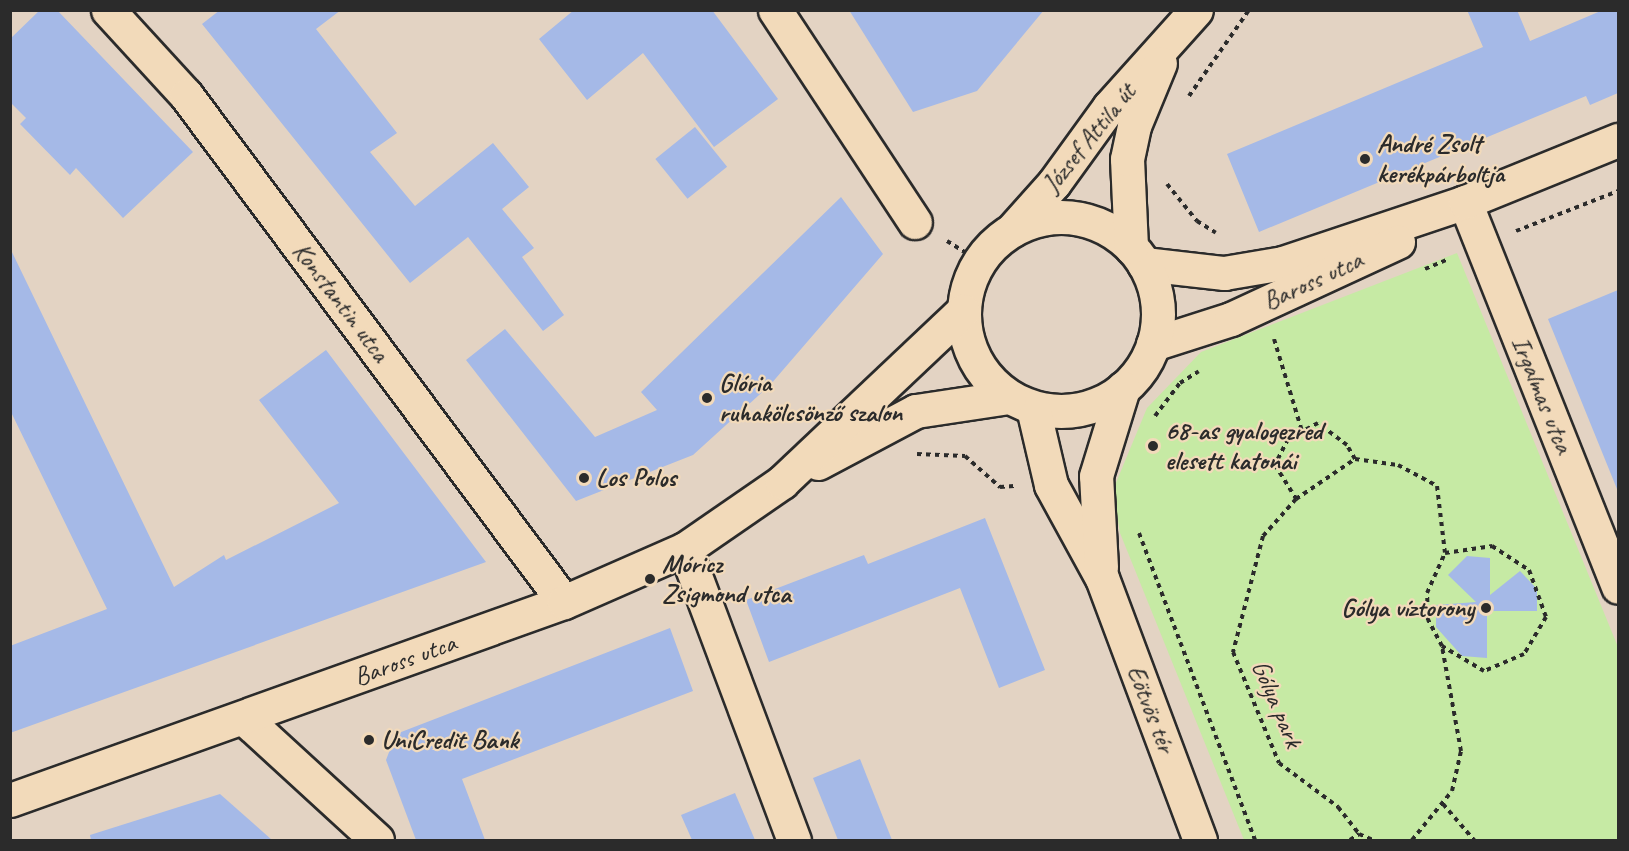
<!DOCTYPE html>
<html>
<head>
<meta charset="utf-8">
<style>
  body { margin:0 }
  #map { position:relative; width:1629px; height:851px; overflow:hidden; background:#e3d3c3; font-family:Caveat,sans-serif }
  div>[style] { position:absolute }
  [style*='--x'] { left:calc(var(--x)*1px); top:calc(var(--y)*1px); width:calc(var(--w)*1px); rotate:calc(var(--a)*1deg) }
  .green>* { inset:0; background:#c6eaa4 }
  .building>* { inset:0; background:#a5b9e7; transform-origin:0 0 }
  .path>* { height:4px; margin-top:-2px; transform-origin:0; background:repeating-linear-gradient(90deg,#2b2b2b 0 4.5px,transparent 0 9px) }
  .roads { filter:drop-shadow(2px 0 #2b2b2b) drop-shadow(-2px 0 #2b2b2b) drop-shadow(0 2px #2b2b2b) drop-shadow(0 -2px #2b2b2b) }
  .street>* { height:33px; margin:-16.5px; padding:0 16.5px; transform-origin:16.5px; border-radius:16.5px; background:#f2daba }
  .secondary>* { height:33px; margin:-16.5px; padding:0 16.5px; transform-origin:16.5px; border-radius:16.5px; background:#f2daba }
  .secondary>.ring { margin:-16.5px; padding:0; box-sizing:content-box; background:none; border:33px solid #f2daba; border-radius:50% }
  .dots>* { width:16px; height:16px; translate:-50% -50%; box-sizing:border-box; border:3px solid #f2daba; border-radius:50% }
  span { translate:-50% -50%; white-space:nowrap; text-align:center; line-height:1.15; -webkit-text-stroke:4.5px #f2daba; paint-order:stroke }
  .street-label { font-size:26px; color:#2b2b2b }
  .poi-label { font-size:26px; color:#2b2b2b; font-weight:700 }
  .left { translate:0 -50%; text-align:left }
  .right { translate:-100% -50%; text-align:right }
  .frame { position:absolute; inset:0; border:12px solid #2b2b2b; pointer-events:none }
</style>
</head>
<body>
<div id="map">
  <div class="green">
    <i style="clip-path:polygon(1457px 253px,1618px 647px,1618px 840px,1244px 840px,1120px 533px,1113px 490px,1147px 408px,1201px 352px)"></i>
  </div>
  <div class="building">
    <i style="clip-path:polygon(40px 10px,57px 10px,193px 152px,123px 218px,76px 168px,70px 175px,20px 124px,26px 118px,10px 102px,10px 39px)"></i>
    <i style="clip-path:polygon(220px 10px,341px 10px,316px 29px,397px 133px,370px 152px,415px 206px,493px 143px,529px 187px,502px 209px,534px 248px,522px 257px,564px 315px,543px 331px,468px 237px,410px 283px,202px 24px)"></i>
    <i style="clip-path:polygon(574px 10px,712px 10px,778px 99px,714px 147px,643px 53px,587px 100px,539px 39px)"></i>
    <i style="clip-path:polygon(849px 10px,1044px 10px,977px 91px,913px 112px)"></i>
    <i style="clip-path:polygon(1467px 10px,1517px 10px,1530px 41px,1603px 10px,1618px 10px,1618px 93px,1590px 105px,1586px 96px,1259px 232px,1227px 154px,1483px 47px)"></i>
    <i style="left:695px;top:127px;width:51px;height:51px;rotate:51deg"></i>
    <i style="clip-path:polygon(841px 197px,883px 254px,770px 385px,693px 455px,576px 501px,466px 360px,505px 329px,595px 437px,657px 410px,641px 392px)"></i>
    <i style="clip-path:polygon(10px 248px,174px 587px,224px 555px,226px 560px,339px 503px,259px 400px,326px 350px,486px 562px,10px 733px,10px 646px,107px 609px,10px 410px)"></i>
    <i style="clip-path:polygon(1618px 290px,1618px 488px,1617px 489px,1548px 319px)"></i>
    <i style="clip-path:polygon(985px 518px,1045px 670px,999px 688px,960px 588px,769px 662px,746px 600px,864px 555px,868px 564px)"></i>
    <i style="clip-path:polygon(1467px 556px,1490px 558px,1490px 595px,1520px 571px,1537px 589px,1537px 611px,1487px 611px,1487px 658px,1462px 656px,1436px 627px,1436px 605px,1476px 602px,1448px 575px)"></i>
    <i style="clip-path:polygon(670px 628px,693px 691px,462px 779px,485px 840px,416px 840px,386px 760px,396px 734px)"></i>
    <i style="clip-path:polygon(860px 759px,892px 840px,838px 840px,813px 778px)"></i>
    <i style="clip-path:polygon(735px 793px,755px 840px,692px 840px,681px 815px)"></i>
    <i style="clip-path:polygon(220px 794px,272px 840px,91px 840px,90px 835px)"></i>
  </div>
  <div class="path">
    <i style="--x:1189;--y:96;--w:105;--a:-55.1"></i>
    <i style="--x:1167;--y:184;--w:48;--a:51"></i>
    <i style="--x:1197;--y:221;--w:22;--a:32"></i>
    <i style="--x:1516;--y:231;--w:110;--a:-21.4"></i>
    <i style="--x:947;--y:241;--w:38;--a:32"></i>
    <i style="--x:1425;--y:269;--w:25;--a:-23"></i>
    <i style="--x:1274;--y:339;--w:96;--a:73.1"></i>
    <i style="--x:1155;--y:416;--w:41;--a:-52.9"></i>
    <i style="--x:1180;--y:383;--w:22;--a:-32"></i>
    <i style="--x:917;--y:454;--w:48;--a:2.4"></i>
    <i style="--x:965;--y:456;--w:47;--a:41.5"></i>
    <i style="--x:1000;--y:487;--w:14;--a:-4"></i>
    <i style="--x:1355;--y:459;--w:16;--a:-120"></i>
    <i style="--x:1347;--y:445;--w:36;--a:-143"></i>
    <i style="--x:1318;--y:423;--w:34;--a:152"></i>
    <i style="--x:1288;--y:439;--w:29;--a:117"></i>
    <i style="--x:1275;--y:465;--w:40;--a:58"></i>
    <i style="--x:1296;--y:499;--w:71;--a:-34.1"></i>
    <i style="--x:1355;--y:459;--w:43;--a:7.9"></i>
    <i style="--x:1398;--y:465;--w:44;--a:28.3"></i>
    <i style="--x:1437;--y:486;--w:67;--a:83.2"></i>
    <i style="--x:1296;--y:499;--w:50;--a:131.7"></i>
    <i style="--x:1263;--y:536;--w:120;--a:104.5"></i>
    <i style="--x:1233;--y:652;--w:120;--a:67.5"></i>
    <i style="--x:1279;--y:763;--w:74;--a:36.7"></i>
    <i style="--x:1338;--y:807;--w:34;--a:52"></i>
    <i style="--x:1359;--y:834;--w:15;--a:23"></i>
    <i style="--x:1139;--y:533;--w:328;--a:69.3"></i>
    <i style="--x:1443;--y:804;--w:48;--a:49.3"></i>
    <i style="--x:1350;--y:840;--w:11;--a:-34"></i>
    <i style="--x:1412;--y:840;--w:63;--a:-50.8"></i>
    <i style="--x:1452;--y:791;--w:41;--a:-77.3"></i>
    <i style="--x:1461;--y:751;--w:107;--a:-100.3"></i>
    <i style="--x:1442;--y:646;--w:30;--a:-118"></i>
    <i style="--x:1428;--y:620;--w:27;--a:-92"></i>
    <i style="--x:1427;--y:593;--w:44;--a:-65.8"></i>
    <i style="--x:1445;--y:553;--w:48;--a:-8.5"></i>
    <i style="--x:1492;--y:546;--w:44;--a:33"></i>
    <i style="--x:1529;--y:570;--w:50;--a:70.1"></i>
    <i style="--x:1546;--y:617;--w:43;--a:120.7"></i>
    <i style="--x:1524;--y:654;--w:43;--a:157"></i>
    <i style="--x:1484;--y:671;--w:49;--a:-149.2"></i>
  </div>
  <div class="roads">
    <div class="street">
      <i style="--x:108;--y:10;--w:115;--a:47.5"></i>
      <i style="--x:186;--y:95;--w:632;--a:53.29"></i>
      <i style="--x:775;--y:10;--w:254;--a:56.6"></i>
      <i style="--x:1465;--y:202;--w:414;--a:68.3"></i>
      <i style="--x:1144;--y:264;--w:81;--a:6.4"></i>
      <i style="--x:1224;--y:273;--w:60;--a:-9.6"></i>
      <i style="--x:1283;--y:263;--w:192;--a:-18.5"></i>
      <i style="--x:1465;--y:202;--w:165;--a:-22.1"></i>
      <i style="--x:1153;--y:344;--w:82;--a:-17.8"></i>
      <i style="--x:1231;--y:319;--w:184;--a:-24.8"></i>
      <i style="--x:685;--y:549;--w:311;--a:69.5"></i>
      <i style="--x:245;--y:719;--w:179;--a:42.5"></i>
    </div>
    <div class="secondary">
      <i class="ring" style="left:964px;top:217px;width:161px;height:161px"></i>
      <i style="--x:1012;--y:230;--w:63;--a:-48.2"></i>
      <i style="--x:1054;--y:183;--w:94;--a:-54.1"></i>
      <i style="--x:1109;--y:107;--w:130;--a:-48.1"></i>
      <i style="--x:1131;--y:247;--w:88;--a:-92.6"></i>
      <i style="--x:1127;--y:159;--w:34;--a:-78"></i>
      <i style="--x:1134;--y:126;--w:68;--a:-67.6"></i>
      <i style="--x:1033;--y:408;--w:79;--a:76.8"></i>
      <i style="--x:1051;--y:485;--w:106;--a:61.3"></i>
      <i style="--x:1102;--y:578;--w:280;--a:69.5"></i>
      <i style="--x:818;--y:463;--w:111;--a:-28"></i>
      <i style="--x:916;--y:411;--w:94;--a:-8.6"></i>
      <i style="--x:1101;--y:567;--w:91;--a:-93.1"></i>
      <i style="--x:1096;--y:476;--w:92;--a:-72.9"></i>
      <i style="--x:10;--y:800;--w:588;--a:-19.67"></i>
      <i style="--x:564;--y:602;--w:132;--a:-23.7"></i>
      <i style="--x:685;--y:549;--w:118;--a:-34.6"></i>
      <i style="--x:782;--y:482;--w:249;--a:-43.4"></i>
    </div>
  </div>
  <div class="dots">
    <i style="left:1365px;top:159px;background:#2b2b2b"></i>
    <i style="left:707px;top:398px;background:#2b2b2b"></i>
    <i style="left:1153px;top:446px;background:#2b2b2b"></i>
    <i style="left:584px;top:478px;background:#2b2b2b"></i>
    <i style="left:650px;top:579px;background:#2b2b2b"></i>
    <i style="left:1486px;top:608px;background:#2b2b2b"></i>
    <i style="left:369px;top:740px;background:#2b2b2b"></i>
  </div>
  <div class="street-label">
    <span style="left:1089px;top:138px;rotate:-51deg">József Attila út</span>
    <span style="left:1313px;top:281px;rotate:-25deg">Baross utca</span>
    <span style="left:341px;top:302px;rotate:53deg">Konstantin utca</span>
    <span style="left:1542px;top:395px;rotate:68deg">Irgalmas utca</span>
    <span style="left:405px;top:660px;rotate:-20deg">Baross utca</span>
    <span style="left:1277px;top:704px;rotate:67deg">Gólya park</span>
    <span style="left:1151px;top:709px;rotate:69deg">Eötvös tér</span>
  </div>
  <div class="poi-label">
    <span class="left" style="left:1377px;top:159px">André Zsolt<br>kerékpárboltja</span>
    <span class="left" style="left:719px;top:398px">Glória<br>ruhakölcsönző szalon</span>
    <span class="left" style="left:1165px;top:446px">68-as gyalogezred<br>elesett katonái</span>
    <span class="left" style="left:596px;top:478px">Los Polos</span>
    <span class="left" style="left:662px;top:579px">Móricz<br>Zsigmond utca</span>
    <span class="right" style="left:1474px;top:608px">Gólya víztorony</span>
    <span class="left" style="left:381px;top:740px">UniCredit Bank</span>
  </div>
  <div class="frame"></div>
</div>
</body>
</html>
